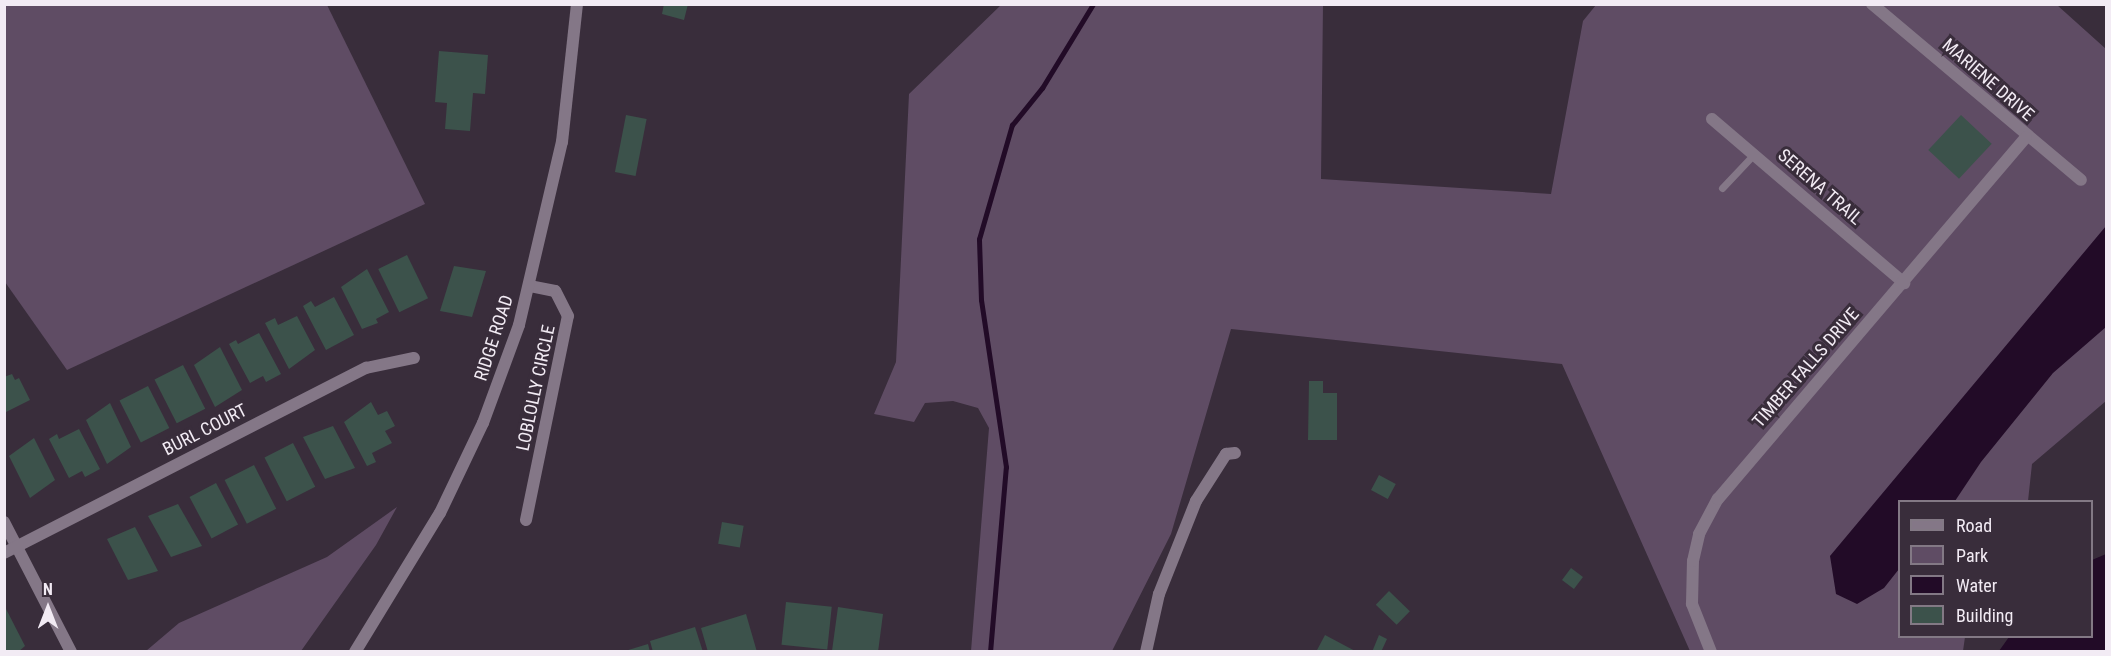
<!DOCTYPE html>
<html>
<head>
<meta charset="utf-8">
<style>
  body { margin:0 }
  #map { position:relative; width:2111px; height:656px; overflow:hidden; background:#392d3b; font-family:"Roboto Condensed",sans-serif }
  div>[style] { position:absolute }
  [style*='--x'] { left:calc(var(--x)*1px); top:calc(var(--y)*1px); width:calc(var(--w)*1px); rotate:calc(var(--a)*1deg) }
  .green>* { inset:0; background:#5f4c64 }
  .water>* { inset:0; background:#220b27 }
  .stream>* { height:5px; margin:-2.5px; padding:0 2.5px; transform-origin:2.5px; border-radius:2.5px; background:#220b27 }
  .building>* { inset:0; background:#3c524b; transform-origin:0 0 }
  .service>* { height:7px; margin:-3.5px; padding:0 3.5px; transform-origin:3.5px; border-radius:3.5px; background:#847787 }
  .minor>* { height:12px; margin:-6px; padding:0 6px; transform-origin:6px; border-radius:6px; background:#847787 }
  .tertiary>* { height:12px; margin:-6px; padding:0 6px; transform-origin:6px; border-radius:6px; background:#847787 }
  span { translate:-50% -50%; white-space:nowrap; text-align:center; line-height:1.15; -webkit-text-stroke:6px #392d3b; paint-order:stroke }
  .street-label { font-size:18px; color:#f2ebf4 }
  .frame { position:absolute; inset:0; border:6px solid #f2ebf4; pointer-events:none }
  .legend { position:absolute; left:1898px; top:500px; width:195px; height:138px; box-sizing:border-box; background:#392d3b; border:2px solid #837985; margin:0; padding:8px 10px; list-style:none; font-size:18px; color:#f2ebf4 }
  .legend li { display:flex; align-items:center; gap:12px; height:30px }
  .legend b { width:30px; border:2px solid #837985 }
  .north { position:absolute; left:18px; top:578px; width:60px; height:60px; -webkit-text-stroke:4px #392d3b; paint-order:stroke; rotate:0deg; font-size:16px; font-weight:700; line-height:24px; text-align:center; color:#f2ebf4 }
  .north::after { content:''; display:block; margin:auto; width:21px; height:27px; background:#f2ebf4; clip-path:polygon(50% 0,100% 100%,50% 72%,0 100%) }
</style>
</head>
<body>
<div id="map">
  <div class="green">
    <i style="clip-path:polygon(4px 5px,327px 5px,425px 204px,67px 370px,5px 282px)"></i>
    <i style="clip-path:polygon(1001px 5px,1323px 5px,1321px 179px,1551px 194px,1583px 21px,1596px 5px,2057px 5px,2106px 49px,2106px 401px,2032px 464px,2028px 501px,1900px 502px,1900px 636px,1965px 637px,1963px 651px,1690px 651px,1562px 364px,1231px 329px,1171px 534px,1112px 651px,971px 651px,989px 428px,978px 408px,953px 401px,925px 403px,914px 422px,874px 414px,896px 362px,909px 94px)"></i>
    <i style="clip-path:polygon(397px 507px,376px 545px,301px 651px,146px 651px,179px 623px,327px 557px)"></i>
  </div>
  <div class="water">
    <i style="clip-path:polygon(2106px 226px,2106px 327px,2053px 373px,1981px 462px,1955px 501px,1900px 502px,1899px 569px,1884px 588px,1857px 604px,1836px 594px,1830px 556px)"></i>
    <i style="clip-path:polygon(2106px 554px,2106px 651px,1999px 651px,2009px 637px,2092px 636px,2092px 560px)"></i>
  </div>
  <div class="stream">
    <i style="--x:990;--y:652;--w:186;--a:-85.1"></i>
    <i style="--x:1006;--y:467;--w:169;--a:-98.5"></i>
    <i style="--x:981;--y:300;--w:61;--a:-91.9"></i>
    <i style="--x:979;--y:239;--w:119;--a:-73.9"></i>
    <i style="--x:1012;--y:125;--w:48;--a:-51"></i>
    <i style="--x:1042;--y:88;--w:98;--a:-58.7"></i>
  </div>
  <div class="building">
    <i style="clip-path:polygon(664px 4px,688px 4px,684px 20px,662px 14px)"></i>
    <i style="clip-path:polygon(439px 51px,488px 55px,485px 94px,473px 93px,470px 131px,445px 129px,447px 103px,435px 102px)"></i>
    <i style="left:626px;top:115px;width:21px;height:58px;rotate:11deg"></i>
    <i style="left:1961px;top:115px;width:42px;height:48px;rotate:43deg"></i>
    <i style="left:407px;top:255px;width:48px;height:32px;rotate:64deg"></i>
    <i style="clip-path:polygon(454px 266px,486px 271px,472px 317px,440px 311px)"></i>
    <i style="clip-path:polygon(367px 269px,389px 312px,376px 319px,378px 323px,362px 329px,341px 287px)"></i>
    <i style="clip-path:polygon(334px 297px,354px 335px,326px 350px,303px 306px,311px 301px,315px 307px)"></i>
    <i style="clip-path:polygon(297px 316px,315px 350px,289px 369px,265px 323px,275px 318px,278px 325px)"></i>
    <i style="clip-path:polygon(259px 333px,281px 374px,266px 382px,263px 376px,250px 383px,229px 344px,236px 340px,238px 344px)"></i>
    <i style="clip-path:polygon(220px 347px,242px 390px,215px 407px,194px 365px)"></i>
    <i style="left:183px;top:365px;width:49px;height:32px;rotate:63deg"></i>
    <i style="clip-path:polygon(12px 374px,15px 380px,19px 378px,30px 400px,4px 413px,4px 377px)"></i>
    <i style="clip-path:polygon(1309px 381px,1323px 381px,1323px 393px,1337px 393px,1337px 440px,1308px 440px)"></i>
    <i style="left:148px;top:386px;width:47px;height:32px;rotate:63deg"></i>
    <i style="clip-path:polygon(371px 402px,378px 415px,387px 411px,395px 426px,385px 431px,392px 443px,372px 453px,376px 462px,367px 466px,344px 422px)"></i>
    <i style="clip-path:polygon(110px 403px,131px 447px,107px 464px,86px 420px)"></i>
    <i style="clip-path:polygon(333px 426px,355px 468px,325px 479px,303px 437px)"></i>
    <i style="clip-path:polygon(79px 429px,100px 469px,85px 477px,82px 471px,69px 478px,49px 439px,57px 434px,59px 439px)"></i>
    <i style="clip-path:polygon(34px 438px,55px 480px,30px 498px,9px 456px)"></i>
    <i style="left:293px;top:443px;width:49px;height:32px;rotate:63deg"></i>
    <i style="left:254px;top:465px;width:49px;height:33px;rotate:63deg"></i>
    <i style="left:1379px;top:475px;width:19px;height:17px;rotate:28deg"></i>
    <i style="left:216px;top:483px;width:47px;height:30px;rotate:62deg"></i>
    <i style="clip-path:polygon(178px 504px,202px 546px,171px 557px,148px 516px)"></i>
    <i style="left:722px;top:522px;width:22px;height:22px;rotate:10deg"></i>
    <i style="clip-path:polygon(135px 527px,158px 571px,128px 580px,107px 539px)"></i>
    <i style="left:1571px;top:568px;width:15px;height:15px;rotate:37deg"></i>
    <i style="left:1389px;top:591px;width:29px;height:19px;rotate:44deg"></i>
    <i style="left:786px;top:602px;width:46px;height:43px;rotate:6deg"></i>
    <i style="clip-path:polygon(4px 605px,25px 646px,18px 652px,4px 652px)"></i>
    <i style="clip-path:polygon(838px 607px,883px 614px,878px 652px,832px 651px)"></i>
    <i style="clip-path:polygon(746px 614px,757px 652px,708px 652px,701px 628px)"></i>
    <i style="clip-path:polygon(695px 627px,703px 652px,653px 652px,650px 641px)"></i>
    <i style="clip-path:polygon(1325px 635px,1357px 652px,1316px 652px)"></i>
    <i style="clip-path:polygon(1379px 635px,1387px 639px,1381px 652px,1372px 652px)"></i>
    <i style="clip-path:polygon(648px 644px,650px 652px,625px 652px,625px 651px)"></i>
  </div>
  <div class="service">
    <i style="--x:1722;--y:188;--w:47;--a:-46.7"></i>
  </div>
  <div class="minor">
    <i style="--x:1872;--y:4;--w:273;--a:40.1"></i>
    <i style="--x:1712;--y:119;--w:253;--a:40.5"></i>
    <i style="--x:526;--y:520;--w:208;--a:-78.4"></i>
    <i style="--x:568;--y:316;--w:28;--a:-117"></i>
    <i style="--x:555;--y:291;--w:25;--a:-169"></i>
    <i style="--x:4;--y:522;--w:146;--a:62.7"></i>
    <i style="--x:4;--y:553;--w:407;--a:-27.1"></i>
    <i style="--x:366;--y:368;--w:49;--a:-11.8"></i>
    <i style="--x:1146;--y:652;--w:59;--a:-77.4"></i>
    <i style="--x:1159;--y:594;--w:100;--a:-68.3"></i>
    <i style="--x:1196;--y:501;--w:56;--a:-57.4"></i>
    <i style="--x:1226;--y:454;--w:9;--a:-6"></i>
    <i style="--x:1711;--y:652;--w:52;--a:-111.6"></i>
    <i style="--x:1692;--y:604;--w:43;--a:-88.7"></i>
    <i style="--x:1693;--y:561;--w:28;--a:-77"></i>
    <i style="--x:1699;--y:534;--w:40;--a:-62"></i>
    <i style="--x:1718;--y:499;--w:475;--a:-49.6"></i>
  </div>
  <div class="tertiary">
    <i style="--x:355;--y:652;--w:163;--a:-58.6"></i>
    <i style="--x:440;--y:513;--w:100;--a:-64.5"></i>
    <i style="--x:483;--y:423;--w:104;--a:-69.8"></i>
    <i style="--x:519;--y:325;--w:188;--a:-76.8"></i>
    <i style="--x:562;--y:142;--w:139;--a:-83.8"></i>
  </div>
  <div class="street-label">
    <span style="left:1988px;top:80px;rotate:41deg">MARIENE DRIVE</span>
    <span style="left:1820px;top:187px;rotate:41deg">SERENA TRAIL</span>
    <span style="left:494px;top:338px;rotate:-72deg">RIDGE ROAD</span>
    <span style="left:1806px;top:368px;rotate:-49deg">TIMBER FALLS DRIVE</span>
    <span style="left:536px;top:388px;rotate:-78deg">LOBLOLLY CIRCLE</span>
    <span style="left:205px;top:430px;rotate:-27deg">BURL COURT</span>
  </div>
  <div class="frame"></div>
  <ul class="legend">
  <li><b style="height:8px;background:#847787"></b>Road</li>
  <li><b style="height:16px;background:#5f4c64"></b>Park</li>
  <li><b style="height:16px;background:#220b27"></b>Water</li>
  <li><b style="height:16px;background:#3c524b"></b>Building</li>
  </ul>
  <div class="north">N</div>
</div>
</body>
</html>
